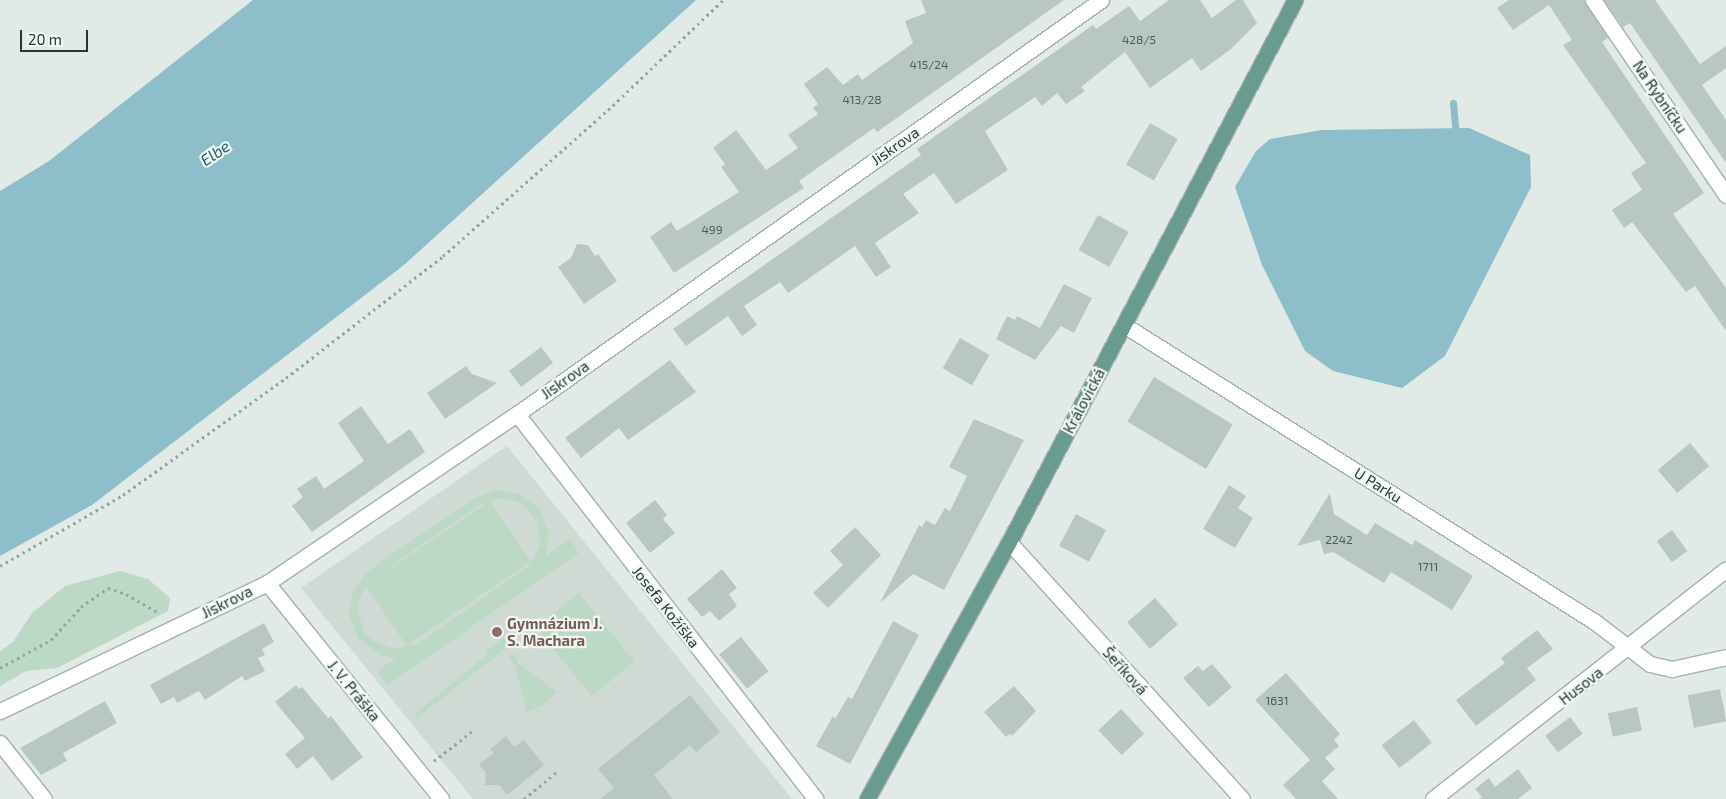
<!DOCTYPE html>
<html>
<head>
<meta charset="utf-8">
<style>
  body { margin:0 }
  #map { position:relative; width:1726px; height:799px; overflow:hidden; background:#e1eae6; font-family:"Exo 2",sans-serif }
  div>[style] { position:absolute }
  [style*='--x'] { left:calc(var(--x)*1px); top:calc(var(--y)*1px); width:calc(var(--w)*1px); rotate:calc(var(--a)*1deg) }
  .built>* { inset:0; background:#cfdad5 }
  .green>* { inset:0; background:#bbd9c5; transform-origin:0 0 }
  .water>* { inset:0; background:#8dbeca }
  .stream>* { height:7px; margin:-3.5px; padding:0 3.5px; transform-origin:3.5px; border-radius:3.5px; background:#8dbeca }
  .building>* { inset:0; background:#b9c7c2; transform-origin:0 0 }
  .path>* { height:3px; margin-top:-1.5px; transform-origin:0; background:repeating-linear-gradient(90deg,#84aba0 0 2.5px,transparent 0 6.5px) }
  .roads { filter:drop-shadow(1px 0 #a4b1ad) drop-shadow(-1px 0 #a4b1ad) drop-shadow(0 1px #a4b1ad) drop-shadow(0 -1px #a4b1ad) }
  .minor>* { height:15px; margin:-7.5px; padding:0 7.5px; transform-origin:7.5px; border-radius:7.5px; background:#fff }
  .major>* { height:15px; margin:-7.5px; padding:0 7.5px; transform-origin:7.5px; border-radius:7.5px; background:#699b91 }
  .dots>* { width:14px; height:14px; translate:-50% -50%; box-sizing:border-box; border:2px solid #f1f7f4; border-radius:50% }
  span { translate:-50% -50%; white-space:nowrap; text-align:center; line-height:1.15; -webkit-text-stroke:4.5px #f1f7f4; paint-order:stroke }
  .number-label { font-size:12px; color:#485c58 }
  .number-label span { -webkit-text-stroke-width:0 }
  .street-label { font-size:15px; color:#233934 }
  .education-label { font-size:15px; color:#785e54; font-weight:700 }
  .left { translate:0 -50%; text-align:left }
  .water-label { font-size:16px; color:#235f6f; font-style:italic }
  .scale { position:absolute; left:20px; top:30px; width:68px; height:22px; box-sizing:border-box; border:2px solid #233934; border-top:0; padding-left:6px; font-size:15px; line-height:18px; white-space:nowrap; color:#233934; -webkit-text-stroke:4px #f1f7f4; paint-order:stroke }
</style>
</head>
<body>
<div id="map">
  <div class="built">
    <i style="clip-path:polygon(507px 446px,792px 799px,473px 799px,301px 588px)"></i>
  </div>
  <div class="green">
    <i style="clip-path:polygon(evenodd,495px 490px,519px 494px,539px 508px,549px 533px,546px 556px,570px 539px,579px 553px,387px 685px,377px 671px,397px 658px,381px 655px,358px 638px,349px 614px,353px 590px,368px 571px,473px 499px,495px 490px,496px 498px,516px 501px,525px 506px,538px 523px,540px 545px,530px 565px,419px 643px,395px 649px,373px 641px,365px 633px,358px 613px,358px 603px,366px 584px,477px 506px,496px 498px)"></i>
    <i style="left:490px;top:501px;width:73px;height:150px;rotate:56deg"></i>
    <i style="clip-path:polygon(120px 571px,148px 579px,170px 598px,168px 611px,57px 668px,26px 671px,0 686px,0 651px,13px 642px,32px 613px,65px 586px)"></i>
    <i style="left:579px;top:593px;width:88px;height:55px;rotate:51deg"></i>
    <i style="clip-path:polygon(504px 637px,510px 645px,418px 717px,415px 714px,487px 655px,485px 652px)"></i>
    <i style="clip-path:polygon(514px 654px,518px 663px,557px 692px,543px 705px,527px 712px,515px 665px,508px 658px)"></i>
  </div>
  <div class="water">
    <i style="clip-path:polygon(253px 0,696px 0,404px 265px,92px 505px,0 556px,0 191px,49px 161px)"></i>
    <i style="clip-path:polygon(1469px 128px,1530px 155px,1531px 187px,1445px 356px,1402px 388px,1333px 371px,1305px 351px,1262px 265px,1235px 187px,1256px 151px,1270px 139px,1322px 130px)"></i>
  </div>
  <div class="stream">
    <i style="--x:1453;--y:103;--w:34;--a:85"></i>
  </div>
  <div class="building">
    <i style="clip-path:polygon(921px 0,1064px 0,877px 132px,874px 128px,799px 181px,804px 188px,790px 197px,674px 273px,650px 237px,671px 222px,677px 231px,739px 192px,721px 167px,725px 164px,713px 148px,736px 130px,766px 170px,798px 148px,788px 135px,818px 114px,813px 108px,818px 104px,804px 84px,827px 67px,843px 85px,858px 74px,862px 80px,913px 43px,905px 21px,926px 13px)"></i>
    <i style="clip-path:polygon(1169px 0,1200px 0,1212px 18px,1236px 0,1243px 0,1257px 23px,1231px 49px,1201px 71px,1192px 58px,1150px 88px,1125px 52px,1081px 87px,1085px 91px,1066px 104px,1057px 93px,1042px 106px,1035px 97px,985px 131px,1008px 170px,956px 204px,934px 173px,903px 194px,919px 213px,875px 243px,891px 267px,876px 277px,855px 246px,788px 293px,780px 282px,744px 306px,757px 325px,742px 336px,728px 316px,686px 346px,673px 329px,921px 155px,917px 149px,1093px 25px,1096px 29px,1129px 6px,1140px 21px)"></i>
    <i style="clip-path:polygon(1509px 0,1584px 0,1608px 38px,1602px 42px,1704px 193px,1673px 214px,1726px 288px,1726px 331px,1695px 286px,1686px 292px,1632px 222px,1624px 228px,1612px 210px,1642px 190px,1631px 173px,1646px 163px,1563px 45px,1572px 40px,1549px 5px,1513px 30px,1497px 8px)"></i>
    <i style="clip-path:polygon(1604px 0,1655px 0,1700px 64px,1726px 46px,1726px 68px,1702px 85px,1726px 120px,1726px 163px,1630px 23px,1623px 27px)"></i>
    <i style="left:1150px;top:123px;width:32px;height:48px;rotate:30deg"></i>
    <i style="left:1098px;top:215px;width:35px;height:40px;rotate:29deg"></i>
    <i style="clip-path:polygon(577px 244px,588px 245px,595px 256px,598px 254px,617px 281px,584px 304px,558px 267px,571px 258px)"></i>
    <i style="clip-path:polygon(1064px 284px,1092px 298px,1074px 333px,1061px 326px,1035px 360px,996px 339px,1007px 316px,1015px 320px,1017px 316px,1040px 328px)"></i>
    <i style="left:960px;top:338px;width:34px;height:35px;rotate:30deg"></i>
    <i style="left:541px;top:347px;width:20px;height:40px;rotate:53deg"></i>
    <i style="clip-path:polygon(670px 360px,696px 392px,628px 440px,619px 428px,581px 458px,565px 438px)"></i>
    <i style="clip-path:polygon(466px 366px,472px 374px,497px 383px,445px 419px,427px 393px)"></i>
    <i style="left:1154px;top:377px;width:92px;height:52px;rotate:31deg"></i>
    <i style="clip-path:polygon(361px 406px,388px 444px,410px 429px,425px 452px,312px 532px,292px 506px,303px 497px,297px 489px,316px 476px,324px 489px,364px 461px,338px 423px)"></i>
    <i style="clip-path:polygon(974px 419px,1024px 440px,944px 590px,913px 574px,880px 603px,919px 525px,922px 527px,926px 520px,935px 525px,945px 508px,950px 511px,967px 476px,949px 467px)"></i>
    <i style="left:1690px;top:443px;width:30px;height:42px;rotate:50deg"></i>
    <i style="clip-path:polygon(1229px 485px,1246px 496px,1238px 508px,1253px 518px,1235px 548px,1203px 529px)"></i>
    <i style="clip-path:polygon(1330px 493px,1334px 514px,1367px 535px,1375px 523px,1412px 545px,1415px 540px,1473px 576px,1452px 610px,1391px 572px,1384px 583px,1333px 552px,1324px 554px,1320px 540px,1297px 546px)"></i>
    <i style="clip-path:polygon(655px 500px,667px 515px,663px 519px,675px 533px,650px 553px,626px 523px)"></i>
    <i style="left:1076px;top:514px;width:34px;height:36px;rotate:28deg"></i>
    <i style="clip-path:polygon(855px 527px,881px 555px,828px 608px,813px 593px,843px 565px,830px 551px)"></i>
    <i style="left:1672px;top:530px;width:26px;height:19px;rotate:54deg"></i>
    <i style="clip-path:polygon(722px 569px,737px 588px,729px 594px,737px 606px,719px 621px,710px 611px,702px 617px,687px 599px)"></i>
    <i style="left:1155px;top:598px;width:35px;height:37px;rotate:49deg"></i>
    <i style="clip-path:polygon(893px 621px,919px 635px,850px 764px,816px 746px,833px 716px,835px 719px,848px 697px,852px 699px)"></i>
    <i style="clip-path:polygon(264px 623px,274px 642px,262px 649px,265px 655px,258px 658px,265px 671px,245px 681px,242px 676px,205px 700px,199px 691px,177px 703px,174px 697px,161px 704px,150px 685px)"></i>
    <i style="clip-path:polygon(1537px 630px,1553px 649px,1527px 668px,1536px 680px,1476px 726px,1456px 700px,1505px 663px,1501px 658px)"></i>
    <i style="left:741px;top:637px;width:44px;height:28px;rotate:51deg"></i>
    <i style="clip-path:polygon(1212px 664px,1232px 687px,1209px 707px,1183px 678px,1198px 666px,1203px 671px)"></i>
    <i style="clip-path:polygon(1286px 673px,1340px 734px,1334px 740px,1339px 746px,1325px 758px,1335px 769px,1322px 781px,1338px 799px,1296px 799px,1283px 785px,1310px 760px,1255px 700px)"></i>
    <i style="clip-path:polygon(296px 685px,299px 689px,302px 687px,328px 718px,331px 716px,363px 757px,332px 781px,313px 756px,297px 769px,285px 754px,305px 738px,275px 702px)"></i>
    <i style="clip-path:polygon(1014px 686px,1036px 711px,1012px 736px,1010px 734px,1006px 737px,984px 712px)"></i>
    <i style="left:1720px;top:689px;width:33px;height:33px;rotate:79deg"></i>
    <i style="clip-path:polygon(690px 695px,720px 732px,696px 752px,690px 745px,654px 775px,673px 799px,600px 799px,614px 788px,598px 769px)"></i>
    <i style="clip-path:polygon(105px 701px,117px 723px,63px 753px,67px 761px,41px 775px,20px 748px)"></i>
    <i style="left:1637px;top:707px;width:24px;height:30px;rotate:78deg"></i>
    <i style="left:1121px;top:709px;width:34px;height:31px;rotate:47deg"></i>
    <i style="left:1570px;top:717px;width:21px;height:31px;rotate:53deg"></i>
    <i style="left:1414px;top:720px;width:29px;height:41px;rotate:52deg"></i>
    <i style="clip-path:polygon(506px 736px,514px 747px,524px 740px,544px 765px,507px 795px,499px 785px,485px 785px,486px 773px,479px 764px,494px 753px,490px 749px)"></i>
    <i style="clip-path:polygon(1518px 769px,1532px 788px,1518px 799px,1479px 799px,1482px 797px,1475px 789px,1489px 778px,1495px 787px)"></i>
  </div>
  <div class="path">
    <i style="--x:0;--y:566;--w:142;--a:-30"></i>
    <i style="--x:123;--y:495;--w:201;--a:-35.7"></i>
    <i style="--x:286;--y:378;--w:199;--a:-37.8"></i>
    <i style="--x:443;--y:256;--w:220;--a:-41.5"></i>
    <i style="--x:608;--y:110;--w:159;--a:-43.7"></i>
    <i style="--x:0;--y:668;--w:58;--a:-28.8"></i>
    <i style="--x:51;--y:640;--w:45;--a:-47.7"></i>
    <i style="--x:81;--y:607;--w:33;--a:-35"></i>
    <i style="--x:108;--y:588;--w:19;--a:18"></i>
    <i style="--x:126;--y:594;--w:38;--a:30"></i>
    <i style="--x:434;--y:761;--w:52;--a:-38"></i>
    <i style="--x:524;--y:799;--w:45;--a:-39.6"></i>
  </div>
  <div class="roads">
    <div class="minor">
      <i style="--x:1593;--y:0;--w:236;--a:55.7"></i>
      <i style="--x:1124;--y:325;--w:557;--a:32.23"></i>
      <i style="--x:1595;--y:622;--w:69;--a:37.4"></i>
      <i style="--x:1650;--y:664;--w:23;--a:13"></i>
      <i style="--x:1672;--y:669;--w:55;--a:-12.5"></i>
      <i style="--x:517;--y:414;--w:487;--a:52.2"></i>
      <i style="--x:1009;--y:542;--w:347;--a:47.8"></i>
      <i style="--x:267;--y:583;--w:277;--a:51.1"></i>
      <i style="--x:0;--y:711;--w:296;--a:-25.6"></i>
      <i style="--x:267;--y:583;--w:302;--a:-34.1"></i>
      <i style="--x:517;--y:414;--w:716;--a:-35.33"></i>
      <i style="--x:0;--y:743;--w:71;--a:51.8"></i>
      <i style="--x:1433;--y:799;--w:372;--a:-38.1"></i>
    </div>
    <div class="major">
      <i style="--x:867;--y:799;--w:294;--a:-61.1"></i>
      <i style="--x:1009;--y:542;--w:613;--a:-62.18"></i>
    </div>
  </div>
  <div class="dots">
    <i style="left:497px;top:632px;background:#8d6e63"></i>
  </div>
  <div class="number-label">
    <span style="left:1139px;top:40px">428/5</span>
    <span style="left:929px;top:65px">415/24</span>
    <span style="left:862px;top:100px">413/28</span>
    <span style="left:712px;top:230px">499</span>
    <span style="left:1339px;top:540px">2242</span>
    <span style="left:1428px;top:567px">1711</span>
    <span style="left:1277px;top:701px">1631</span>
  </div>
  <div class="street-label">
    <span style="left:1660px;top:97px;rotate:56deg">Na Rybníčku</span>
    <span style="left:895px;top:146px;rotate:-35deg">Jiskrova</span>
    <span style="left:565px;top:380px;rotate:-35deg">Jiskrova</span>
    <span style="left:1084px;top:401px;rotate:-62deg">Královická</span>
    <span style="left:1378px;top:485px;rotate:32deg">U Parku</span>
    <span style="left:227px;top:602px;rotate:-26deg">Jiskrova</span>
    <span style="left:666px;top:607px;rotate:52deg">Josefa Kožíška</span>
    <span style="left:1125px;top:671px;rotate:48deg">Šeříková</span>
    <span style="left:1581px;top:686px;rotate:-38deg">Husova</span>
    <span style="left:354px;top:691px;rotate:51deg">J. V. Práška</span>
  </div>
  <div class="education-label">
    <span class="left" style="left:507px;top:632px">Gymnázium J.<br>S. Machara</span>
  </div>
  <div class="water-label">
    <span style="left:215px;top:153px;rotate:-35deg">Elbe</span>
  </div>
  <div class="scale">20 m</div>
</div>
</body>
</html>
